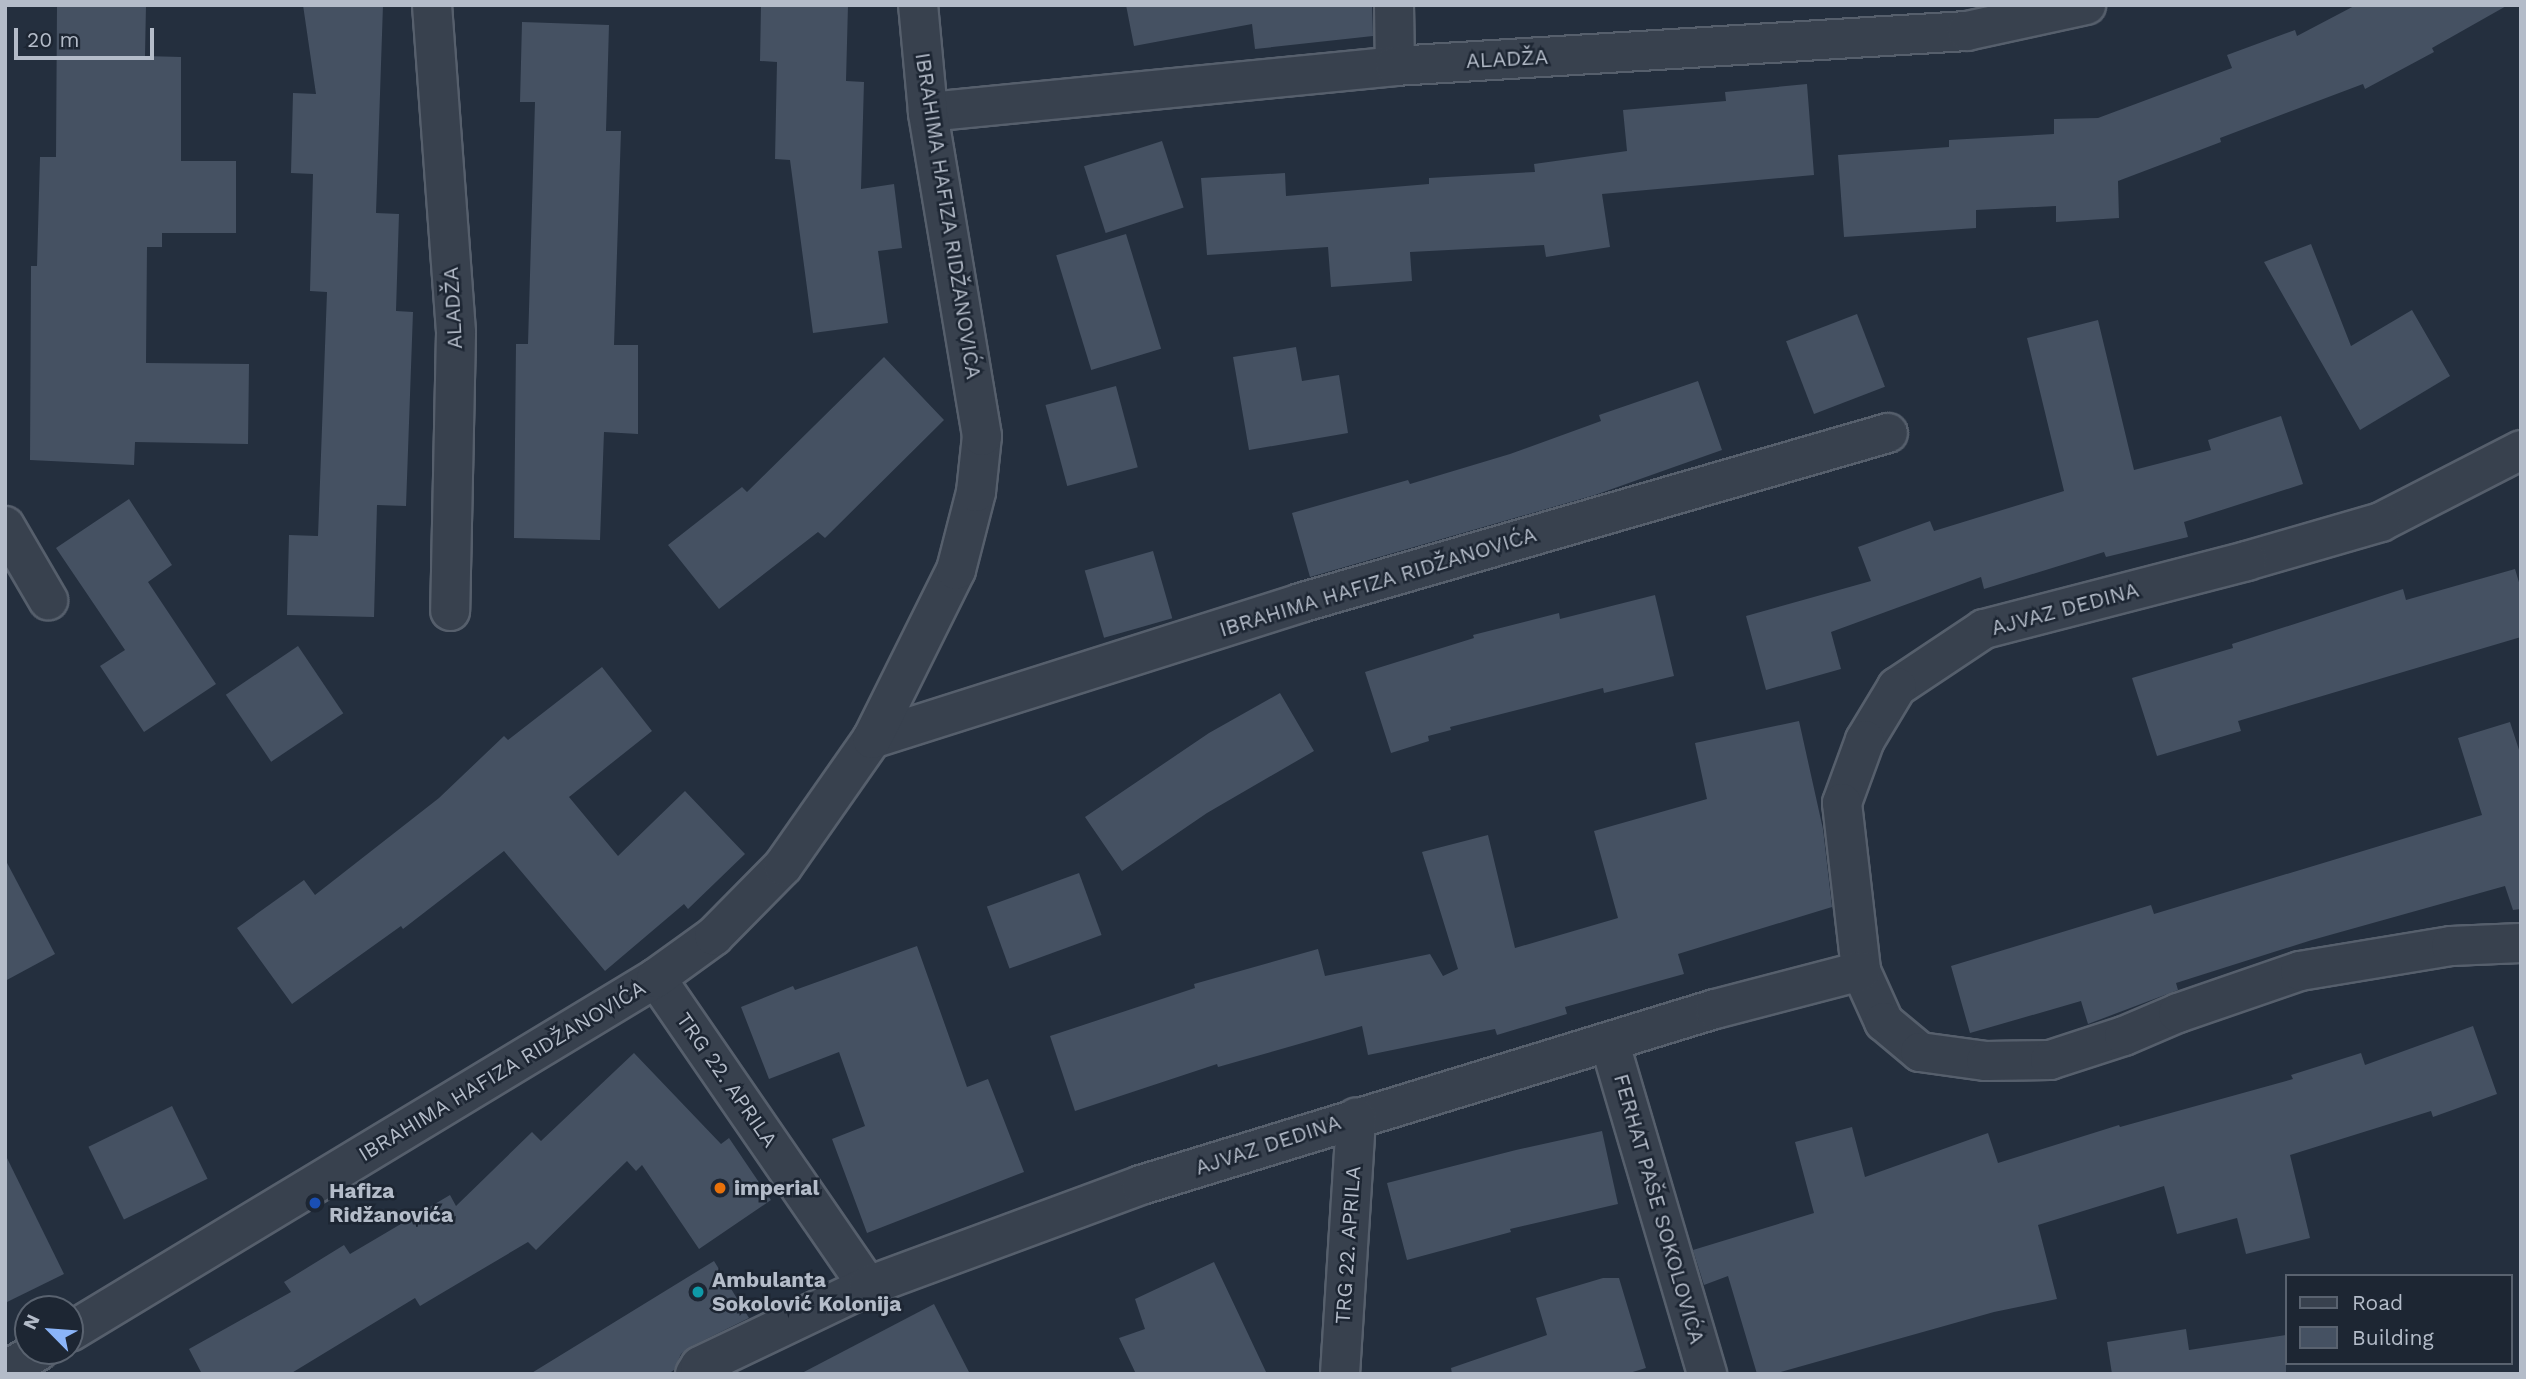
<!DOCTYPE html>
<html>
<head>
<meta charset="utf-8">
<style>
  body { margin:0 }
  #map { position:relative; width:2526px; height:1379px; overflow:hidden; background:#242f3e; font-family:"Work Sans",sans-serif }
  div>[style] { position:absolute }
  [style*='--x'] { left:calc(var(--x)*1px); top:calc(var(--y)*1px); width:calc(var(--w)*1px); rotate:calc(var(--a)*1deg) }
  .building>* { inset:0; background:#455162; transform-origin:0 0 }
  .roads { filter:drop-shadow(2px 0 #565f6c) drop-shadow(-2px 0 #565f6c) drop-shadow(0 2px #565f6c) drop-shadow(0 -2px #565f6c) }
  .street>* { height:38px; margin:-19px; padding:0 19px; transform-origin:19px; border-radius:19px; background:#38414e }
  .dots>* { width:19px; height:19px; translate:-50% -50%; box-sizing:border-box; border:4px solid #1d2633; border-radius:50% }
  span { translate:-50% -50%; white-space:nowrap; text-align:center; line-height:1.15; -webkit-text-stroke:5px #1d2633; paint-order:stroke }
  .street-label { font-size:21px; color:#b4bcc9 }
  .poi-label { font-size:21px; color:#b4bcc9; font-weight:700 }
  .left { translate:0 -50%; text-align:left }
  .frame { position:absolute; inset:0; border:7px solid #b4bcc9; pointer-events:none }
  .legend { position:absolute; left:2285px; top:1274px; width:228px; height:91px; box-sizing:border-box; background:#1d2633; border:2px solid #59626f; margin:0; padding:9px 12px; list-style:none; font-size:21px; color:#b4bcc9 }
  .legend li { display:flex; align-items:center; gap:14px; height:35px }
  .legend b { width:35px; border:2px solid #59626f }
  .north { position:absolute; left:14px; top:1295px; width:70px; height:70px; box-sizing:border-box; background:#1d2633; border:2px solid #59626f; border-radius:50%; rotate:295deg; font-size:19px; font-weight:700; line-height:28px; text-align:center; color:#b4bcc9 }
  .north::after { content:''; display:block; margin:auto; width:24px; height:32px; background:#8ab4f8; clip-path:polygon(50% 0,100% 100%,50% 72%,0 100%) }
  .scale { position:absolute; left:14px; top:28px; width:140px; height:32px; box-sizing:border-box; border:4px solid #b4bcc9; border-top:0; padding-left:9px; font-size:21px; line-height:24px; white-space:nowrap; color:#b4bcc9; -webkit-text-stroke:5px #1d2633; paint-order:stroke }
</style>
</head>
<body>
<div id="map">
  <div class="building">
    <i style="clip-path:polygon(57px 5px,146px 5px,145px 56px,181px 57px,181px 161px,236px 161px,236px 233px,162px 233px,162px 247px,147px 247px,146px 363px,249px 364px,248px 444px,135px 442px,134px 465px,30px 460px,31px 266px,37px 266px,40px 157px,56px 157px)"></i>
    <i style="clip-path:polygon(303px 5px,383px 5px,376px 213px,399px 214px,396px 311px,413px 312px,406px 506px,377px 505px,374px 617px,287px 615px,289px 535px,318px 536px,327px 292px,310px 291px,313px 174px,291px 173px,293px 93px,316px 94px)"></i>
    <i style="clip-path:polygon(761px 5px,848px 5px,846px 81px,864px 82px,861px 189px,894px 184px,902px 248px,878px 251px,888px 323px,813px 333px,790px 160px,775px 159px,777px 62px,760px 61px)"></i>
    <i style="clip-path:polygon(1126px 5px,1372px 5px,1373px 36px,1255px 49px,1252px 24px,1134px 46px)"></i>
    <i style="clip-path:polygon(2356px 5px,2508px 5px,2432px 48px,2434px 52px,2365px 89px,2363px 84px,2220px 138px,2221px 142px,2118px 181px,2119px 218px,2056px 222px,2056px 206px,1976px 210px,1976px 228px,1844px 237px,1838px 155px,1949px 147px,1949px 140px,2054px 134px,2054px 119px,2098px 118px,2232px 68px,2227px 55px,2295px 30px,2297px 36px)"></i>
    <i style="clip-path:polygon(522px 22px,609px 25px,606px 131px,621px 131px,614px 345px,638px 345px,638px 434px,604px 432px,600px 540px,514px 538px,516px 344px,528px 344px,535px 102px,520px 102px)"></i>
    <i style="clip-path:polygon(1807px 84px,1814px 175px,1602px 194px,1610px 247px,1546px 257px,1544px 245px,1410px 252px,1412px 281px,1331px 287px,1328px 247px,1207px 255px,1201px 178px,1285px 173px,1286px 196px,1429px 184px,1429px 178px,1535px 172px,1534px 164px,1627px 151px,1623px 110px,1726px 101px,1725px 92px)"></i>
    <i style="left:1162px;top:141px;width:70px;height:82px;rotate:72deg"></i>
    <i style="left:1126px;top:234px;width:120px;height:73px;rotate:73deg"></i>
    <i style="clip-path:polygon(2311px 244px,2351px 346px,2412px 310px,2450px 376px,2360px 430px,2264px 262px)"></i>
    <i style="left:1857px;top:314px;width:78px;height:76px;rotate:69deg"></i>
    <i style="clip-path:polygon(2098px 320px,2134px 470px,2211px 450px,2208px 440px,2281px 416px,2303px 484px,2184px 522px,2188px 537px,2106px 557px,2104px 552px,1984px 589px,1981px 577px,1831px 632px,1841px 669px,1766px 690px,1746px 616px,1871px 581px,1858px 547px,1930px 521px,1934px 531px,2064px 491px,2027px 338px)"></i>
    <i style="clip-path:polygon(1296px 347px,1302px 381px,1339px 375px,1348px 433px,1249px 450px,1233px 357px)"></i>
    <i style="clip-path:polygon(884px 357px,944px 420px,825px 538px,818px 532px,719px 609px,668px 545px,742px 487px,747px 492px)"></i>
    <i style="clip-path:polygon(1698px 381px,1722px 450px,1595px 495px,1310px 577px,1292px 513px,1408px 480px,1410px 484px,1510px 454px,1601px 421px,1599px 415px)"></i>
    <i style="left:1116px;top:386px;width:84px;height:73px;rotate:75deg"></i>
    <i style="clip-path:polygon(129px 499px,172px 565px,148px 582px,216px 684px,144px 732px,100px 666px,125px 650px,56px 548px)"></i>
    <i style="left:1153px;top:551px;width:70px;height:71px;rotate:74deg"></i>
    <i style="clip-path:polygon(2515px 569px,2521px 589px,2521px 637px,2238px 721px,2241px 731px,2157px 756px,2132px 678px,2233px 648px,2232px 644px,2403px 589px,2406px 600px)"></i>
    <i style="clip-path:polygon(1655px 595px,1674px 676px,1604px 693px,1603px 688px,1450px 727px,1451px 730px,1428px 736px,1429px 741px,1391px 753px,1365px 672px,1474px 638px,1473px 635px,1559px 613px,1560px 619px)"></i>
    <i style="left:298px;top:646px;width:81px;height:87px;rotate:56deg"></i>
    <i style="clip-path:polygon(602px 667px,652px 731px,569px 797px,618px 856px,685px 791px,745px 854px,688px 909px,684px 904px,605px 971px,504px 851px,403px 929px,401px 926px,292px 1004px,237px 928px,304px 880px,315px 895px,439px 798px,504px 736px,508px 740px)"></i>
    <i style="clip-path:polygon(1280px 693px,1314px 751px,1207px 813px,1122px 871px,1085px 817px,1209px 733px)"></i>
    <i style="clip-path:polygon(1799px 721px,1823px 829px,1832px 907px,1678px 954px,1684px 974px,1565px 1007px,1567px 1014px,1497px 1035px,1495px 1029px,1368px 1055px,1362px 1026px,1218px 1067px,1217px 1064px,1075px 1111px,1050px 1036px,1195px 988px,1194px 984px,1318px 949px,1325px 976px,1430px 954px,1443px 976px,1458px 969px,1422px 852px,1488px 835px,1515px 948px,1618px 918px,1594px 831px,1707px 799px,1695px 743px)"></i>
    <i style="clip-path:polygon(2510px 722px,2521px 756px,2521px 909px,2513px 910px,2505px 886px,2312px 940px,2176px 983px,2178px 990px,2088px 1024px,2081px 1001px,1970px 1033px,1951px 966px,2151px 905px,2154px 914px,2482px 815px,2458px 738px)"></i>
    <i style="clip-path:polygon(5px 859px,55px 954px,5px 981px)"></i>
    <i style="left:1079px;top:873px;width:66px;height:98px;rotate:70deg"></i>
    <i style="clip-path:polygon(917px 946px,967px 1087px,988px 1079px,1024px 1172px,867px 1233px,832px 1139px,865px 1126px,839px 1052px,769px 1079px,741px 1007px,793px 986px,795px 990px)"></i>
    <i style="clip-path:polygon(2473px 1026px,2497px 1094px,2433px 1117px,2431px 1111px,2290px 1155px,2310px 1238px,2246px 1254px,2237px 1218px,2177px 1234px,2164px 1186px,2038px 1225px,2057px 1299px,1994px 1312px,1774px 1374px,1757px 1374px,1728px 1276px,1704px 1285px,1693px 1250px,1814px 1213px,1795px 1142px,1852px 1127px,1865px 1177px,1988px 1133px,1998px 1163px,2119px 1125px,2120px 1127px,2293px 1079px,2291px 1075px,2361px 1053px,2365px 1065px)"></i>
    <i style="clip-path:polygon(634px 1053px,721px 1144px,729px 1138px,771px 1200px,699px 1249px,642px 1165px,636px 1171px,627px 1161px,536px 1250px,528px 1242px,420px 1306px,415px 1298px,290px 1374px,202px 1374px,189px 1349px,291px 1292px,284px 1282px,344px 1245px,350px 1254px,450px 1195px,456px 1206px,532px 1132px,541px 1141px)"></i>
    <i style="left:172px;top:1106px;width:81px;height:93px;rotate:64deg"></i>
    <i style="clip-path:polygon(1602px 1131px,1618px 1204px,1510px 1229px,1511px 1232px,1407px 1260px,1387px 1183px,1516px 1150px)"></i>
    <i style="clip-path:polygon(5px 1154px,64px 1274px,5px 1303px)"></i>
    <i style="clip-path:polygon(714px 1261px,749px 1318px,690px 1347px,681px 1354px,674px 1370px,668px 1374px,530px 1374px)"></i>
    <i style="clip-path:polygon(1214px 1262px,1267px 1374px,1136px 1374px,1119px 1338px,1145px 1329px,1135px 1299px)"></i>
    <i style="clip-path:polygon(1603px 1278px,1619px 1278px,1646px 1368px,1626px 1374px,1452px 1374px,1451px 1368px,1547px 1335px,1536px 1298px)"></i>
    <i style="clip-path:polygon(934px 1304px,970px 1374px,800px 1374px)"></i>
    <i style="clip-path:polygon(2186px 1329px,2189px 1350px,2286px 1335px,2286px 1374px,2112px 1374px,2107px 1342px)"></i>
  </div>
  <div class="roads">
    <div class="street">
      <i style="--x:432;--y:5;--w:329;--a:85.8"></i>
      <i style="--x:456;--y:333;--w:278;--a:91.2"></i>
      <i style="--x:1394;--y:5;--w:61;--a:89.1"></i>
      <i style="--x:928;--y:112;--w:469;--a:-5.6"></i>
      <i style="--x:1395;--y:66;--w:573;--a:-3.5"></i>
      <i style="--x:1967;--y:31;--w:122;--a:-12.3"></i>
      <i style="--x:2521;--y:450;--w:157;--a:152.8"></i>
      <i style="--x:2381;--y:522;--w:140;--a:163.8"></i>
      <i style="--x:2247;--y:561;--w:272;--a:165.5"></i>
      <i style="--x:1984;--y:629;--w:105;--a:146.3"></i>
      <i style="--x:1897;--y:687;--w:62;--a:121.1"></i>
      <i style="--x:1865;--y:740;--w:67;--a:110.1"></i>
      <i style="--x:1842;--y:803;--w:169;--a:83.5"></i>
      <i style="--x:1861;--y:971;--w:56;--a:65.7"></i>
      <i style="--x:1884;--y:1022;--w:47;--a:39.8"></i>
      <i style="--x:1920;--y:1052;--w:67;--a:7.8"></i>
      <i style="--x:1986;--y:1061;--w:64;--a:-0.9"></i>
      <i style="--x:2050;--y:1060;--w:78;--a:-18"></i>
      <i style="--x:2124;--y:1036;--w:59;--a:-23.1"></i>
      <i style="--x:2178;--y:1013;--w:129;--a:-19"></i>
      <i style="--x:2300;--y:971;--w:153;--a:-9.4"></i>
      <i style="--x:2451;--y:946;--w:70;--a:-2.5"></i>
      <i style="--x:5;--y:526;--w:86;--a:59.8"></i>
      <i style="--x:872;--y:739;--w:449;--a:-17.6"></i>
      <i style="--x:1300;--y:603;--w:612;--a:-16.13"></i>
      <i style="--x:656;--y:978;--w:374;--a:55.5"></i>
      <i style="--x:1610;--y:1044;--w:344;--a:73.6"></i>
      <i style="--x:70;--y:1332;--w:685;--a:-31.14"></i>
      <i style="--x:656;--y:978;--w:72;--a:-35.9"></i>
      <i style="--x:714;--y:936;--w:98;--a:-45.4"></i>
      <i style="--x:783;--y:866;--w:155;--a:-55"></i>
      <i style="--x:872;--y:739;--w:189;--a:-63.6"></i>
      <i style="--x:956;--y:570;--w:81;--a:-75.6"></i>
      <i style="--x:976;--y:492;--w:56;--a:-83.9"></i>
      <i style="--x:982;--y:436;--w:328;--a:-99.5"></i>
      <i style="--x:928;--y:112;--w:107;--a:-95.3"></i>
      <i style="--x:5;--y:1371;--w:39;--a:-31"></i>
      <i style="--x:695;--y:1374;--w:9;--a:-58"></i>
      <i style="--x:700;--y:1366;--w:186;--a:-25.5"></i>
      <i style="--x:868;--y:1286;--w:291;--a:-20.3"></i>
      <i style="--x:1141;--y:1185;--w:600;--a:-17.05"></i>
      <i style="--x:1715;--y:1009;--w:151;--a:-14.6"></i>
      <i style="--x:1340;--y:1374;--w:257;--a:-86.4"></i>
    </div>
  </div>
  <div class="dots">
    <i style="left:720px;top:1188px;background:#e8710a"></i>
    <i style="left:315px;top:1203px;background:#1a4fb4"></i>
    <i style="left:698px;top:1292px;background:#0f9aa8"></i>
  </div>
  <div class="street-label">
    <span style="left:1507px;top:59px;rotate:-3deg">ALADŽA</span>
    <span style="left:948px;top:216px;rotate:81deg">IBRAHIMA HAFIZA RIDŽANOVIĆA</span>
    <span style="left:453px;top:308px;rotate:-93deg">ALADŽA</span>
    <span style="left:1378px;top:582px;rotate:-17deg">IBRAHIMA HAFIZA RIDŽANOVIĆA</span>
    <span style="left:2065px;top:609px;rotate:-15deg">AJVAZ DEDINA</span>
    <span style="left:502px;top:1071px;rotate:-31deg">IBRAHIMA HAFIZA RIDŽANOVIĆA</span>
    <span style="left:727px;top:1080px;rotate:55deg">TRG 22. APRILA</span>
    <span style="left:1268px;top:1145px;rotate:-18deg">AJVAZ DEDINA</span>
    <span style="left:1659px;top:1209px;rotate:74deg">FERHAT PAŠE SOKOLOVIĆA</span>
    <span style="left:1348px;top:1245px;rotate:-86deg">TRG 22. APRILA</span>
  </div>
  <div class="poi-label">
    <span class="left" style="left:734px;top:1188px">imperial</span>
    <span class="left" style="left:329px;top:1203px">Hafiza<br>Ridžanovića</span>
    <span class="left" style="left:712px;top:1292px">Ambulanta<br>Sokolović Kolonija</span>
  </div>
  <div class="frame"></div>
  <ul class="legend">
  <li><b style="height:9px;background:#38414e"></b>Road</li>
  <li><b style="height:19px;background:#455162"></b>Building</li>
  </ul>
  <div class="north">N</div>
  <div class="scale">20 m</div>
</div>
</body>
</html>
